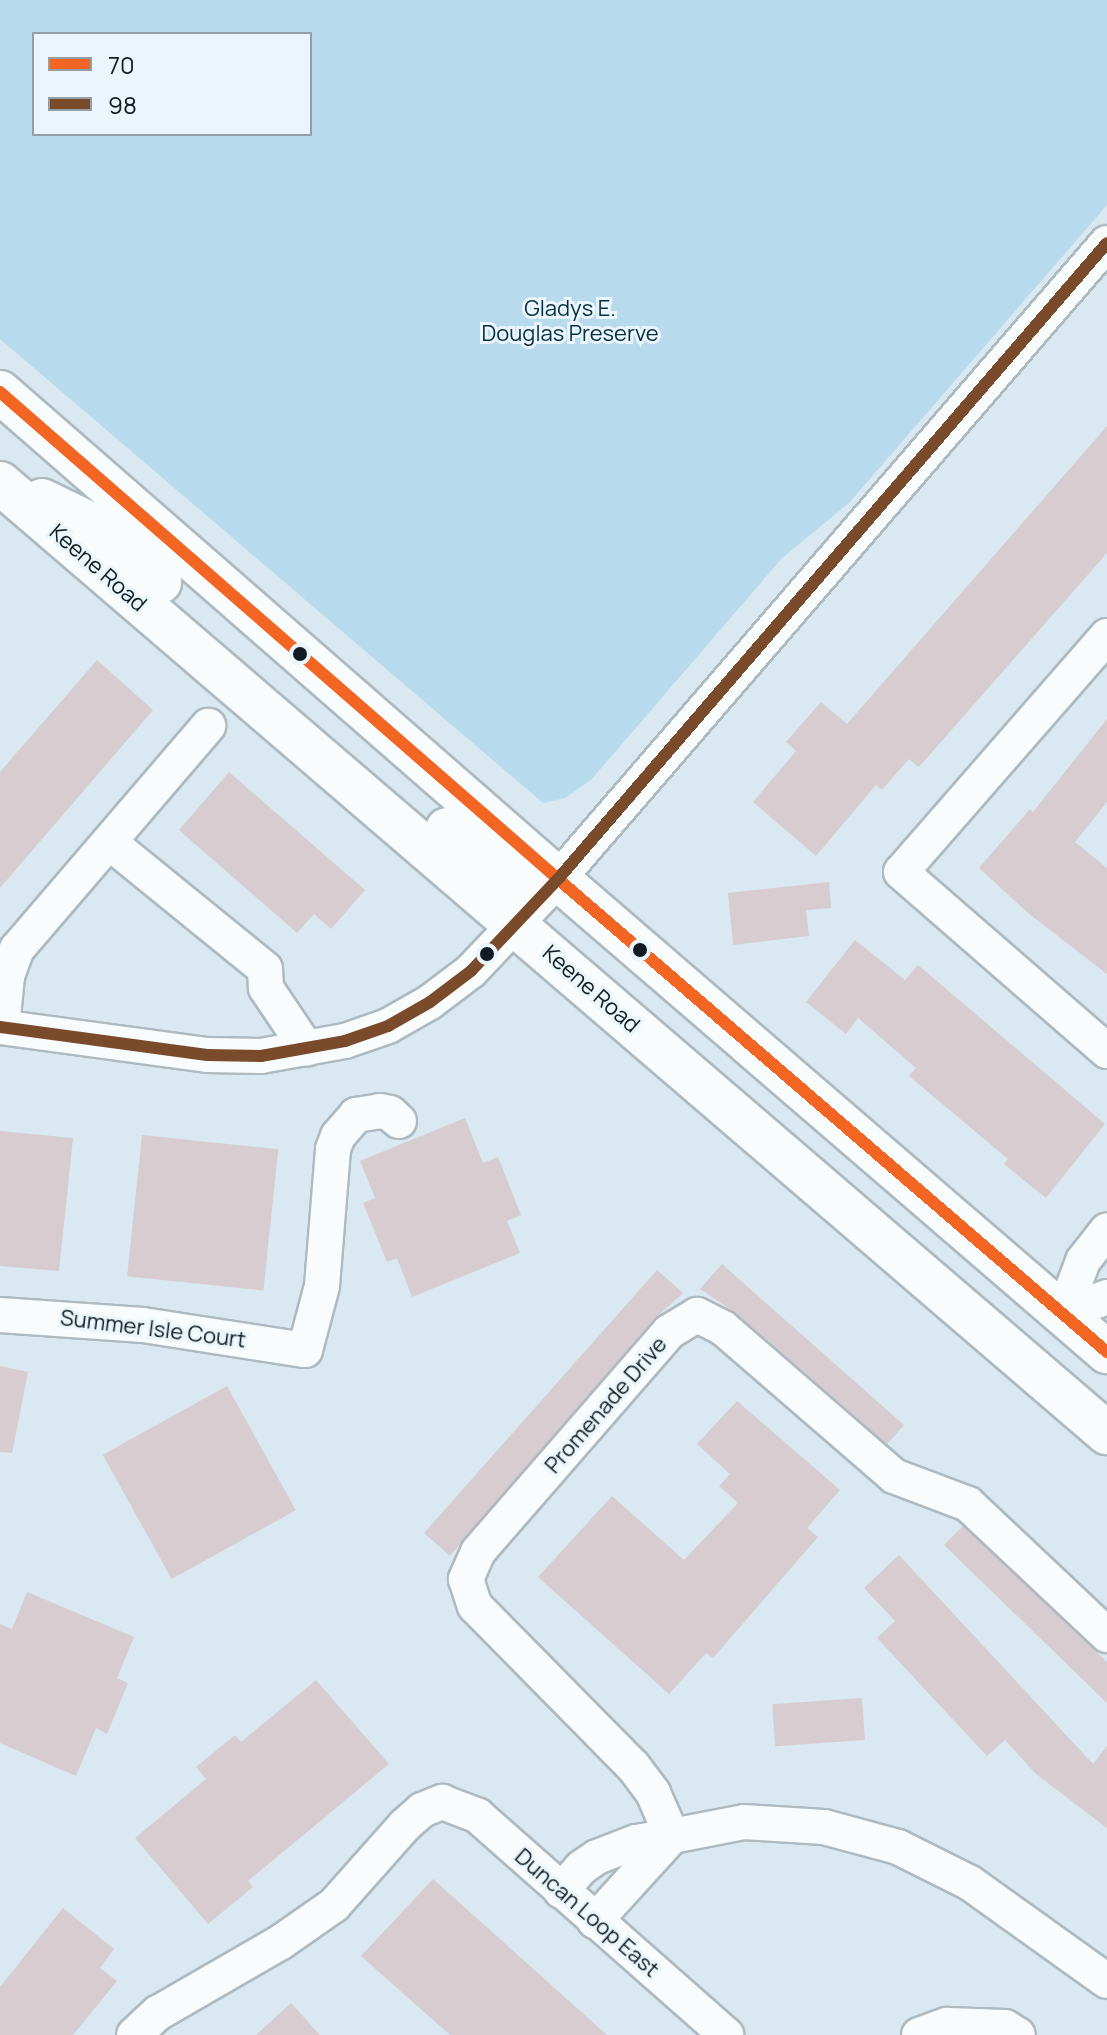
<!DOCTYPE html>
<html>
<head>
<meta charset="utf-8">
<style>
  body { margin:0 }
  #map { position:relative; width:1107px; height:2035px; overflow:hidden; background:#dae8f1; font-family:Manrope,sans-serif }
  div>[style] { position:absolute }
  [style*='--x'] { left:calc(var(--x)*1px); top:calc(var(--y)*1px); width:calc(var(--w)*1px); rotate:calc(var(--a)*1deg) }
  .green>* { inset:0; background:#b7daed }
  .building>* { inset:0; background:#d7cccf; transform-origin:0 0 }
  .roads { filter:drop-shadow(2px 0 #aeb9c0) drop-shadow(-2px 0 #aeb9c0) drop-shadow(0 2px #aeb9c0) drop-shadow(0 -2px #aeb9c0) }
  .minor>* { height:34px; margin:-17px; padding:0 17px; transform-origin:17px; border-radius:17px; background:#f9fcfd }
  .major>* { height:42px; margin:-21px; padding:0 21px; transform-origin:21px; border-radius:21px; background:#f9fcfd }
  .bus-1>* { height:12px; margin:-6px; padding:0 6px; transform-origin:6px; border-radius:6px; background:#f26522 }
  .bus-2>* { height:12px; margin:-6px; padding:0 6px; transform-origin:6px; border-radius:6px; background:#7a4b2a }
  .dots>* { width:22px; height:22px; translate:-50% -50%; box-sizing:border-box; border:4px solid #ebf5fc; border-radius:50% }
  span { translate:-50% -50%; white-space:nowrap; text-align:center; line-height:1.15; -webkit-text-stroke:6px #ebf5fc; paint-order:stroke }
  .park-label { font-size:22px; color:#062f41 }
  .street-label { font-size:22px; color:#111b21 }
  .legend { position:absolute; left:32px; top:32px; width:280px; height:104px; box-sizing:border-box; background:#ebf5fc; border:2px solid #949ea4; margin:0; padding:10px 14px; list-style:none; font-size:24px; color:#111b21 }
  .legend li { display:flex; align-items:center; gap:16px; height:40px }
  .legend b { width:40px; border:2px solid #949ea4 }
</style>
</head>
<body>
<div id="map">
  <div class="green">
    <i style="clip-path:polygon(evenodd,0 0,1107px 0,1107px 205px,849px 503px,782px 558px,591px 780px,565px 798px,543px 803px,0 339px,0 0,34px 34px,310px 34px,310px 134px,34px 134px,34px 34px)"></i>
  </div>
  <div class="building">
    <i style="clip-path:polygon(1107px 426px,1107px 553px,919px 767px,909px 759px,882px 790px,876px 785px,816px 856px,753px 802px,796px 751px,786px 742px,821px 702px,847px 724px)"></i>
    <i style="clip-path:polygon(97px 660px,153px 710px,0 888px,0 772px)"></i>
    <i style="clip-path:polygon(1107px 719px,1107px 802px,1075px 842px,1107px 868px,1107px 974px,1028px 913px,979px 868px,1030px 809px,1033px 812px)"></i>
    <i style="clip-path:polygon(229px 772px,365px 890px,331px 929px,314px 914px,297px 933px,179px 830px)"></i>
    <i style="clip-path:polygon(829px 882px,831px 908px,806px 910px,809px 936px,733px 945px,728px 893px)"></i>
    <i style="clip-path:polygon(855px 940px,905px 980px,918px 965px,1105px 1124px,1046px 1198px,1004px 1164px,1008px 1159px,909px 1076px,916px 1068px,858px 1018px,846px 1034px,806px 1002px)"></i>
    <i style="clip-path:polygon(465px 1118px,483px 1163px,498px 1157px,521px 1215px,507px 1221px,520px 1253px,412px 1297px,397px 1258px,387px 1262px,363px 1203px,375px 1198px,360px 1161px)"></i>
    <i style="clip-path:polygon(0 1131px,73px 1138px,59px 1271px,0 1266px)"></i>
    <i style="left:142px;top:1135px;width:137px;height:142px;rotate:6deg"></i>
    <i style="clip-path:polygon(722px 1264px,904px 1425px,887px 1444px,736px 1313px,700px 1289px)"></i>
    <i style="clip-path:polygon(657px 1270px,683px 1293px,654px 1319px,450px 1556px,424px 1533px)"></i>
    <i style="clip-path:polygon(0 1366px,28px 1372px,12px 1453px,0 1452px)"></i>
    <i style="left:227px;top:1386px;width:142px;height:142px;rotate:61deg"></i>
    <i style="clip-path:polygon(737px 1401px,840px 1490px,807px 1528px,818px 1537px,713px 1658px,706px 1653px,669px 1694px,538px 1577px,612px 1496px,684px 1560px,738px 1503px,719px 1486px,730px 1474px,697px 1444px)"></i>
    <i style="clip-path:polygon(963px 1526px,1107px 1662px,1107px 1703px,944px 1545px)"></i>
    <i style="clip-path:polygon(899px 1555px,1093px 1764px,1107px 1746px,1107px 1828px,1036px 1774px,1005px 1740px,987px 1756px,877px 1638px,895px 1621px,864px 1588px)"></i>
    <i style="clip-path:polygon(27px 1592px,134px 1637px,117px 1678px,128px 1683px,107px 1734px,96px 1728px,76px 1776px,0 1743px,0 1624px,12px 1629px)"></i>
    <i style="clip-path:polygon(316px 1680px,389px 1764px,248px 1881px,253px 1887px,208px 1924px,135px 1838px,206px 1779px,196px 1767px,235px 1735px,241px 1742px)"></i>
    <i style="left:862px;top:1698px;width:42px;height:90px;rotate:86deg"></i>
    <i style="clip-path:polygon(433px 1879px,607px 2035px,450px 2035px,361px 1956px)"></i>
    <i style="clip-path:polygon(63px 1908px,114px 1949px,100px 1968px,117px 1981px,73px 2035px,0 2035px,0 1987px)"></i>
    <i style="clip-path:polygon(291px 2003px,320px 2035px,256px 2035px)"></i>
  </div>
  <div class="roads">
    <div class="minor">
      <i style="--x:1107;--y:636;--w:313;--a:131.1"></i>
      <i style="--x:901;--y:872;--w:273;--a:41"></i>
      <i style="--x:109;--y:842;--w:201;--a:39.1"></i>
      <i style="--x:265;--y:969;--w:19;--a:87"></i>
      <i style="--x:266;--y:988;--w:73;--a:56.1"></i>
      <i style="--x:0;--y:1027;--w:209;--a:7.7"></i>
      <i style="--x:207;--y:1055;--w:54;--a:1.1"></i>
      <i style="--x:261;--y:1056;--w:85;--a:-10.1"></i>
      <i style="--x:345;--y:1041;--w:46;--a:-19.2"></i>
      <i style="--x:388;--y:1026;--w:48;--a:-29.7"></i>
      <i style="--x:430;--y:1002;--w:51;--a:-37.1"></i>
      <i style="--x:471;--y:971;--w:127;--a:-46.6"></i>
      <i style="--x:558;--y:879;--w:840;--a:-49.2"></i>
      <i style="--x:2;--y:1027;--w:51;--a:-84.4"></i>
      <i style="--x:7;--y:976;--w:29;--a:-70"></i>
      <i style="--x:17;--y:949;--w:294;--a:-49.4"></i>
      <i style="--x:1063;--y:1314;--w:57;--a:-69.3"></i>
      <i style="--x:1083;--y:1261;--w:39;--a:-52"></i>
      <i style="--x:1063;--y:1314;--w:47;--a:-21.1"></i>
      <i style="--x:0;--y:1315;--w:143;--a:4"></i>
      <i style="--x:143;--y:1325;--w:164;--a:8.8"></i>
      <i style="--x:305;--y:1350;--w:66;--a:-75.1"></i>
      <i style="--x:322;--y:1286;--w:137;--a:-85.4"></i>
      <i style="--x:333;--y:1149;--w:14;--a:-69"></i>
      <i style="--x:338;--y:1136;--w:28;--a:-49"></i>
      <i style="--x:356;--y:1115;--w:24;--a:-9"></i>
      <i style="--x:380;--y:1111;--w:10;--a:11"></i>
      <i style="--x:390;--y:1113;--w:12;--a:42"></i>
      <i style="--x:1107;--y:1635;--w:191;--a:-136.7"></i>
      <i style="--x:968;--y:1504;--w:79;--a:-159.3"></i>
      <i style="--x:894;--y:1476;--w:226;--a:-139.1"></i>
      <i style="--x:723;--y:1328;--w:29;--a:-153"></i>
      <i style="--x:697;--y:1315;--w:33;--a:149"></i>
      <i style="--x:669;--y:1332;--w:291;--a:131"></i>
      <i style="--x:478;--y:1552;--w:30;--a:114"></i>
      <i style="--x:466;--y:1579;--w:28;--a:72"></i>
      <i style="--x:475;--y:1606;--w:225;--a:45.4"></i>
      <i style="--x:633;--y:1766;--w:34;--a:53"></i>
      <i style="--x:653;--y:1793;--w:47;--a:66.2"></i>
      <i style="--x:672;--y:1836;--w:73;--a:-11"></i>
      <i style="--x:744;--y:1822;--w:80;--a:3.6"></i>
      <i style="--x:824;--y:1827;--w:77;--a:15.1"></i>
      <i style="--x:898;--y:1847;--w:80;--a:26.6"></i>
      <i style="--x:970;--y:1883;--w:168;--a:35.6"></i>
      <i style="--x:561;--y:1891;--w:30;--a:-49"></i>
      <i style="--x:581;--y:1868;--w:19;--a:-35"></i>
      <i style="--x:597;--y:1857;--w:42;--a:-21"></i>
      <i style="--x:636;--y:1842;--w:36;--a:-9"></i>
      <i style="--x:672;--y:1836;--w:115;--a:132.2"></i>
      <i style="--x:134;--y:2035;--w:33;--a:-43"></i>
      <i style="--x:158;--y:2013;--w:142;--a:-30"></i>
      <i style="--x:281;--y:1942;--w:65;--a:-34.9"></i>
      <i style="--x:334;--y:1905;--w:107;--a:-48.4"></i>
      <i style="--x:405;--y:1825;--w:23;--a:-41"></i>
      <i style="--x:422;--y:1810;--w:22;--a:-22"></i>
      <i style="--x:442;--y:1802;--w:39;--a:21"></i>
      <i style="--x:478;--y:1816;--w:331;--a:41.4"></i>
      <i style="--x:919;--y:2035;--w:30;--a:-20"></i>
      <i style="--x:947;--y:2025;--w:58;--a:2"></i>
      <i style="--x:1005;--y:2027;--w:15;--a:32"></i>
    </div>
    <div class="major">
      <i style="--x:0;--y:392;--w:741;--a:41.11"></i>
      <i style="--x:558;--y:879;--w:725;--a:40.75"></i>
      <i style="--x:0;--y:483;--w:1459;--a:40.64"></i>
      <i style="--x:42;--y:500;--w:59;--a:26.1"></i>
      <i style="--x:95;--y:526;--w:86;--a:40.7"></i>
      <i style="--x:447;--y:829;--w:68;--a:37.9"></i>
      <i style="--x:501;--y:871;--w:28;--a:19"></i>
      <i style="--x:527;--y:880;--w:31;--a:-2"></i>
    </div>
  </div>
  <div class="bus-1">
    <i style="--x:0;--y:392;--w:741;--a:41.11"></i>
    <i style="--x:558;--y:879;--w:725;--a:40.75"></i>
  </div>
  <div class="bus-2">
    <i style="--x:0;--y:1027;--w:209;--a:7.7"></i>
    <i style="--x:207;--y:1055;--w:54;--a:1.1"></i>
    <i style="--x:261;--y:1056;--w:85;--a:-10.1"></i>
    <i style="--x:345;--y:1041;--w:46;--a:-19.2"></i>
    <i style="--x:388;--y:1026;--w:48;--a:-29.7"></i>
    <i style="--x:430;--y:1002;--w:51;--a:-37.1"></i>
    <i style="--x:471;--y:971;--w:127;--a:-46.6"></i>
    <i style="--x:558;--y:879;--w:840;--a:-49.2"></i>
  </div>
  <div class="dots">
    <i style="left:300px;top:654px;background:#111b21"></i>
    <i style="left:640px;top:950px;background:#111b21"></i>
    <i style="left:487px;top:954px;background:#111b21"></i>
  </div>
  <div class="park-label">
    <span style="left:570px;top:321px">Gladys E.<br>Douglas Preserve</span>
  </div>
  <div class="street-label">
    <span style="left:98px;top:568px;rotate:41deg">Keene Road</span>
    <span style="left:591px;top:989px;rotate:41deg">Keene Road</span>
    <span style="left:153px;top:1329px;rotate:7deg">Summer Isle Court</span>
    <span style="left:606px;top:1405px;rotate:-49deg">Promenade Drive</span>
    <span style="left:587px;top:1913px;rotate:41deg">Duncan Loop East</span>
  </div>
  <ul class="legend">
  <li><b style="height:10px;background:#f26522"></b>70</li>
  <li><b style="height:10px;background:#7a4b2a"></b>98</li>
  </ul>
</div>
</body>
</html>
